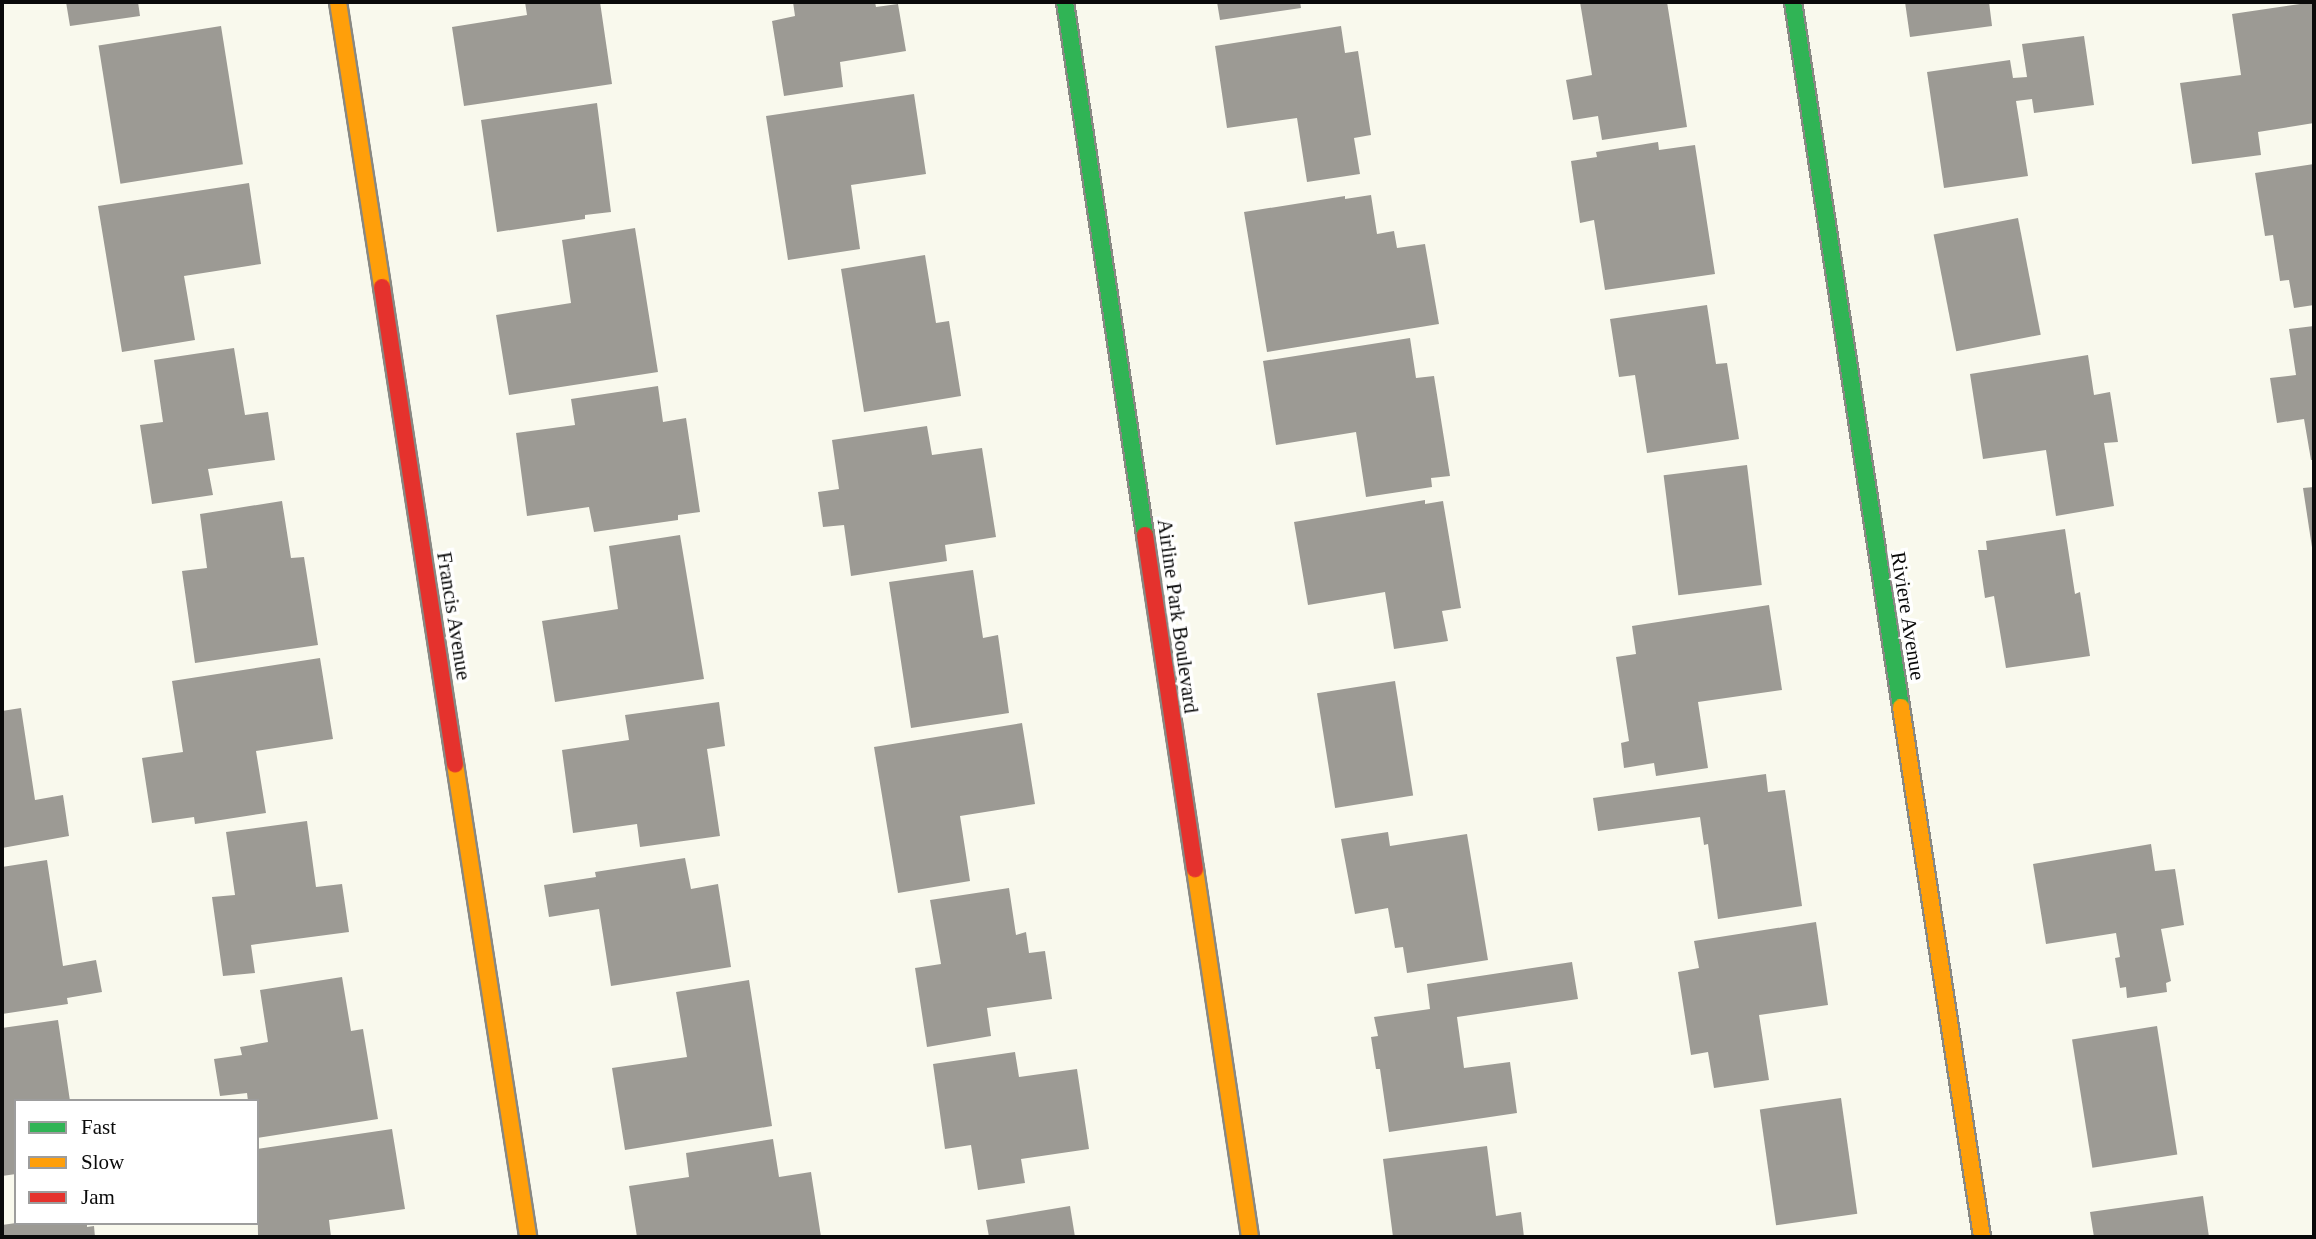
<!DOCTYPE html>
<html>
<head>
<meta charset="utf-8">
<style>
  body { margin:0 }
  #map { position:relative; width:2316px; height:1239px; overflow:hidden; background:#f9f9ed; font-family:Georgia,serif }
  div>[style] { position:absolute }
  [style*='--x'] { left:calc(var(--x)*1px); top:calc(var(--y)*1px); width:calc(var(--w)*1px); rotate:calc(var(--a)*1deg) }
  .building>* { inset:0; background:#9c9a94; transform-origin:0 0 }
  .roads { filter:drop-shadow(2px 0 #888883) drop-shadow(-2px 0 #888883) drop-shadow(0 2px #888883) drop-shadow(0 -2px #888883) }
  .fast>* { height:16px; margin:-8px; padding:0 8px; transform-origin:8px; border-radius:8px; background:#30b455 }
  .slow>* { height:16px; margin:-8px; padding:0 8px; transform-origin:8px; border-radius:8px; background:#ff9f0a }
  .jam>* { height:16px; margin:-8px; padding:0 8px; transform-origin:8px; border-radius:8px; background:#e5322d }
  span { translate:-50% -50%; white-space:nowrap; text-align:center; line-height:1.15; -webkit-text-stroke:7px #fff; paint-order:stroke }
  .street-label { font-size:21px; color:#0a0a0a }
  .frame { position:absolute; inset:0; border:4px solid #0a0a0a; pointer-events:none }
  .legend { position:absolute; left:14px; top:1099px; width:245px; height:126px; box-sizing:border-box; background:#fff; border:2px solid #9d9d9d; margin:0; padding:9px 12px; list-style:none; font-size:21px; color:#0a0a0a }
  .legend li { display:flex; align-items:center; gap:14px; height:35px }
  .legend b { width:35px; border:2px solid #9d9d9d }
</style>
</head>
<body>
<div id="map">
  <div class="building">
    <i style="clip-path:polygon(66px 2px,138px 2px,140px 16px,70px 26px)"></i>
    <i style="clip-path:polygon(525px 2px,600px 2px,612px 84px,464px 106px,452px 27px,527px 15px)"></i>
    <i style="clip-path:polygon(793px 2px,875px 2px,876px 7px,898px 4px,906px 51px,840px 62px,843px 87px,784px 96px,772px 21px,795px 16px)"></i>
    <i style="clip-path:polygon(1217px 2px,1300px 2px,1301px 8px,1220px 20px)"></i>
    <i style="clip-path:polygon(1580px 2px,1667px 2px,1687px 127px,1602px 140px,1598px 116px,1573px 120px,1566px 80px,1592px 75px)"></i>
    <i style="clip-path:polygon(1905px 2px,1989px 2px,1992px 26px,1910px 37px)"></i>
    <i style="clip-path:polygon(2314px 2px,2314px 123px,2258px 132px,2261px 155px,2192px 164px,2180px 83px,2241px 75px,2232px 14px)"></i>
    <i style="left:221px;top:26px;width:140px;height:124px;rotate:81deg"></i>
    <i style="clip-path:polygon(1341px 26px,1345px 53px,1358px 51px,1371px 135px,1354px 138px,1360px 174px,1307px 182px,1297px 118px,1227px 128px,1215px 46px)"></i>
    <i style="clip-path:polygon(2084px 36px,2094px 105px,2034px 113px,2032px 99px,2016px 101px,2028px 176px,1944px 188px,1927px 72px,2010px 60px,2013px 78px,2027px 77px,2022px 44px)"></i>
    <i style="clip-path:polygon(914px 94px,926px 174px,851px 185px,860px 249px,788px 260px,766px 116px)"></i>
    <i style="clip-path:polygon(597px 103px,611px 212px,585px 215px,585px 219px,497px 232px,481px 120px)"></i>
    <i style="clip-path:polygon(1658px 142px,1659px 150px,1695px 145px,1715px 274px,1605px 290px,1594px 220px,1580px 223px,1571px 161px,1597px 157px,1596px 152px)"></i>
    <i style="clip-path:polygon(2314px 164px,2314px 305px,2294px 308px,2289px 280px,2280px 281px,2273px 235px,2265px 236px,2255px 173px)"></i>
    <i style="clip-path:polygon(249px 183px,261px 264px,184px 276px,195px 340px,122px 352px,98px 206px)"></i>
    <i style="clip-path:polygon(1371px 195px,1377px 234px,1394px 231px,1397px 248px,1425px 244px,1439px 324px,1267px 352px,1244px 212px,1345px 196px,1345px 199px)"></i>
    <i style="left:2018px;top:218px;width:119px;height:86px;rotate:79deg"></i>
    <i style="clip-path:polygon(635px 228px,658px 372px,509px 395px,496px 315px,571px 303px,562px 240px)"></i>
    <i style="clip-path:polygon(925px 255px,936px 323px,949px 321px,961px 396px,864px 412px,841px 269px)"></i>
    <i style="clip-path:polygon(1707px 305px,1716px 364px,1727px 363px,1739px 439px,1647px 453px,1635px 375px,1619px 377px,1610px 319px)"></i>
    <i style="clip-path:polygon(2314px 326px,2314px 460px,2311px 460px,2304px 419px,2277px 423px,2270px 378px,2296px 375px,2289px 329px)"></i>
    <i style="clip-path:polygon(1410px 338px,1416px 378px,1434px 376px,1450px 476px,1431px 478px,1432px 487px,1366px 497px,1356px 432px,1276px 445px,1263px 361px)"></i>
    <i style="clip-path:polygon(234px 348px,245px 415px,268px 412px,275px 460px,208px 469px,213px 495px,152px 504px,140px 425px,163px 422px,154px 360px)"></i>
    <i style="clip-path:polygon(2088px 355px,2094px 395px,2110px 392px,2118px 442px,2104px 443px,2114px 506px,2056px 516px,2046px 450px,1983px 459px,1970px 374px)"></i>
    <i style="clip-path:polygon(658px 386px,663px 422px,686px 418px,700px 512px,678px 515px,678px 520px,594px 532px,589px 507px,527px 516px,516px 433px,575px 425px,571px 399px)"></i>
    <i style="clip-path:polygon(927px 426px,932px 455px,982px 448px,996px 537px,945px 545px,947px 561px,851px 576px,844px 525px,823px 527px,818px 492px,839px 489px,832px 440px)"></i>
    <i style="left:1747px;top:465px;width:121px;height:84px;rotate:83deg"></i>
    <i style="clip-path:polygon(2314px 487px,2314px 554px,2313px 554px,2303px 488px)"></i>
    <i style="clip-path:polygon(1425px 500px,1425px 504px,1443px 501px,1461px 608px,1442px 611px,1448px 641px,1394px 649px,1385px 592px,1308px 605px,1294px 522px)"></i>
    <i style="clip-path:polygon(282px 501px,291px 558px,304px 557px,318px 645px,195px 663px,182px 571px,207px 568px,200px 514px)"></i>
    <i style="clip-path:polygon(2065px 529px,2075px 594px,2080px 592px,2090px 656px,2006px 668px,1994px 596px,1985px 598px,1978px 550px,1987px 550px,1986px 541px)"></i>
    <i style="clip-path:polygon(680px 535px,704px 679px,555px 702px,542px 621px,618px 609px,609px 546px)"></i>
    <i style="clip-path:polygon(973px 570px,983px 638px,998px 635px,1009px 713px,911px 728px,889px 582px)"></i>
    <i style="clip-path:polygon(1769px 605px,1782px 690px,1698px 702px,1708px 768px,1656px 776px,1654px 763px,1624px 768px,1621px 743px,1629px 741px,1616px 657px,1636px 654px,1632px 626px)"></i>
    <i style="clip-path:polygon(320px 658px,333px 739px,256px 751px,266px 813px,195px 824px,194px 817px,152px 823px,142px 758px,183px 752px,172px 681px)"></i>
    <i style="left:1395px;top:681px;width:116px;height:79px;rotate:81deg"></i>
    <i style="clip-path:polygon(719px 702px,725px 746px,707px 749px,720px 836px,640px 847px,637px 824px,573px 833px,562px 750px,629px 740px,625px 715px)"></i>
    <i style="clip-path:polygon(21px 708px,35px 800px,63px 795px,69px 836px,2px 848px,2px 711px)"></i>
    <i style="clip-path:polygon(1022px 723px,1035px 804px,960px 816px,970px 881px,898px 893px,874px 747px)"></i>
    <i style="clip-path:polygon(1766px 774px,1768px 792px,1785px 790px,1802px 906px,1718px 919px,1708px 844px,1704px 845px,1700px 817px,1598px 831px,1593px 798px)"></i>
    <i style="clip-path:polygon(307px 821px,316px 887px,342px 884px,349px 932px,251px 945px,255px 973px,223px 976px,212px 897px,235px 895px,226px 832px)"></i>
    <i style="clip-path:polygon(1388px 832px,1390px 846px,1467px 834px,1488px 960px,1407px 973px,1403px 947px,1395px 948px,1388px 908px,1355px 914px,1341px 839px)"></i>
    <i style="clip-path:polygon(2151px 844px,2155px 871px,2175px 869px,2184px 925px,2161px 929px,2171px 981px,2166px 983px,2167px 992px,2127px 998px,2126px 987px,2120px 988px,2115px 958px,2120px 957px,2116px 933px,2046px 944px,2033px 864px)"></i>
    <i style="clip-path:polygon(685px 858px,691px 889px,718px 884px,731px 967px,611px 986px,599px 909px,549px 917px,544px 885px,596px 877px,595px 872px)"></i>
    <i style="clip-path:polygon(47px 860px,63px 966px,96px 960px,102px 992px,67px 998px,68px 1004px,2px 1014px,2px 867px)"></i>
    <i style="clip-path:polygon(1009px 888px,1016px 935px,1026px 932px,1029px 953px,1045px 951px,1052px 999px,987px 1008px,991px 1036px,927px 1047px,915px 968px,941px 964px,930px 900px)"></i>
    <i style="clip-path:polygon(1816px 922px,1828px 1005px,1759px 1015px,1769px 1080px,1714px 1088px,1708px 1052px,1691px 1055px,1678px 972px,1699px 968px,1694px 941px)"></i>
    <i style="clip-path:polygon(1572px 962px,1578px 999px,1457px 1017px,1464px 1068px,1510px 1062px,1517px 1113px,1389px 1132px,1380px 1069px,1376px 1069px,1371px 1037px,1378px 1036px,1374px 1017px,1430px 1009px,1427px 984px)"></i>
    <i style="clip-path:polygon(342px 977px,351px 1031px,363px 1029px,378px 1119px,257px 1138px,257px 1101px,248px 1101px,247px 1093px,220px 1096px,214px 1059px,242px 1055px,240px 1047px,268px 1042px,260px 990px)"></i>
    <i style="clip-path:polygon(749px 980px,772px 1126px,625px 1150px,612px 1068px,687px 1057px,676px 992px)"></i>
    <i style="clip-path:polygon(58px 1020px,70px 1101px,16px 1101px,16px 1174px,2px 1176px,2px 1028px)"></i>
    <i style="left:2157px;top:1026px;width:130px;height:86px;rotate:81deg"></i>
    <i style="clip-path:polygon(1015px 1052px,1019px 1077px,1077px 1069px,1089px 1149px,1021px 1159px,1025px 1183px,978px 1190px,971px 1145px,945px 1149px,933px 1064px)"></i>
    <i style="left:1841px;top:1098px;width:117px;height:82px;rotate:82deg"></i>
    <i style="clip-path:polygon(392px 1129px,405px 1209px,329px 1220px,331px 1237px,258px 1237px,257px 1149px)"></i>
    <i style="clip-path:polygon(773px 1139px,779px 1177px,811px 1172px,821px 1237px,637px 1237px,629px 1186px,689px 1177px,686px 1153px)"></i>
    <i style="clip-path:polygon(1487px 1146px,1496px 1216px,1521px 1212px,1524px 1237px,1393px 1237px,1383px 1159px)"></i>
    <i style="clip-path:polygon(2203px 1196px,2209px 1237px,2094px 1237px,2090px 1212px)"></i>
    <i style="clip-path:polygon(1070px 1206px,1075px 1237px,989px 1237px,986px 1220px)"></i>
    <i style="clip-path:polygon(16px 1223px,87px 1223px,87px 1227px,94px 1226px,95px 1237px,2px 1237px,2px 1225px)"></i>
  </div>
  <div class="roads">
    <div class="fast">
      <i style="--x:1065;--y:2;--w:539;--a:81.46"></i>
      <i style="--x:1793;--y:2;--w:713;--a:81.29"></i>
    </div>
    <div class="slow">
      <i style="--x:338;--y:2;--w:288;--a:81.2"></i>
      <i style="--x:1901;--y:707;--w:536;--a:81.31"></i>
      <i style="--x:455;--y:764;--w:479;--a:81.2"></i>
      <i style="--x:1195;--y:869;--w:372;--a:81.5"></i>
    </div>
    <div class="jam">
      <i style="--x:382;--y:287;--w:483;--a:81.3"></i>
      <i style="--x:1145;--y:535;--w:338;--a:81.5"></i>
    </div>
  </div>
  <div class="street-label">
    <span style="left:454px;top:616px;rotate:81deg">Francis Avenue</span>
    <span style="left:1178px;top:616px;rotate:82deg">Airline Park Boulevard</span>
    <span style="left:1908px;top:616px;rotate:81deg">Riviere Avenue</span>
  </div>
  <div class="frame"></div>
  <ul class="legend">
  <li><b style="height:9px;background:#30b455"></b>Fast</li>
  <li><b style="height:9px;background:#ff9f0a"></b>Slow</li>
  <li><b style="height:9px;background:#e5322d"></b>Jam</li>
  </ul>
</div>
</body>
</html>
